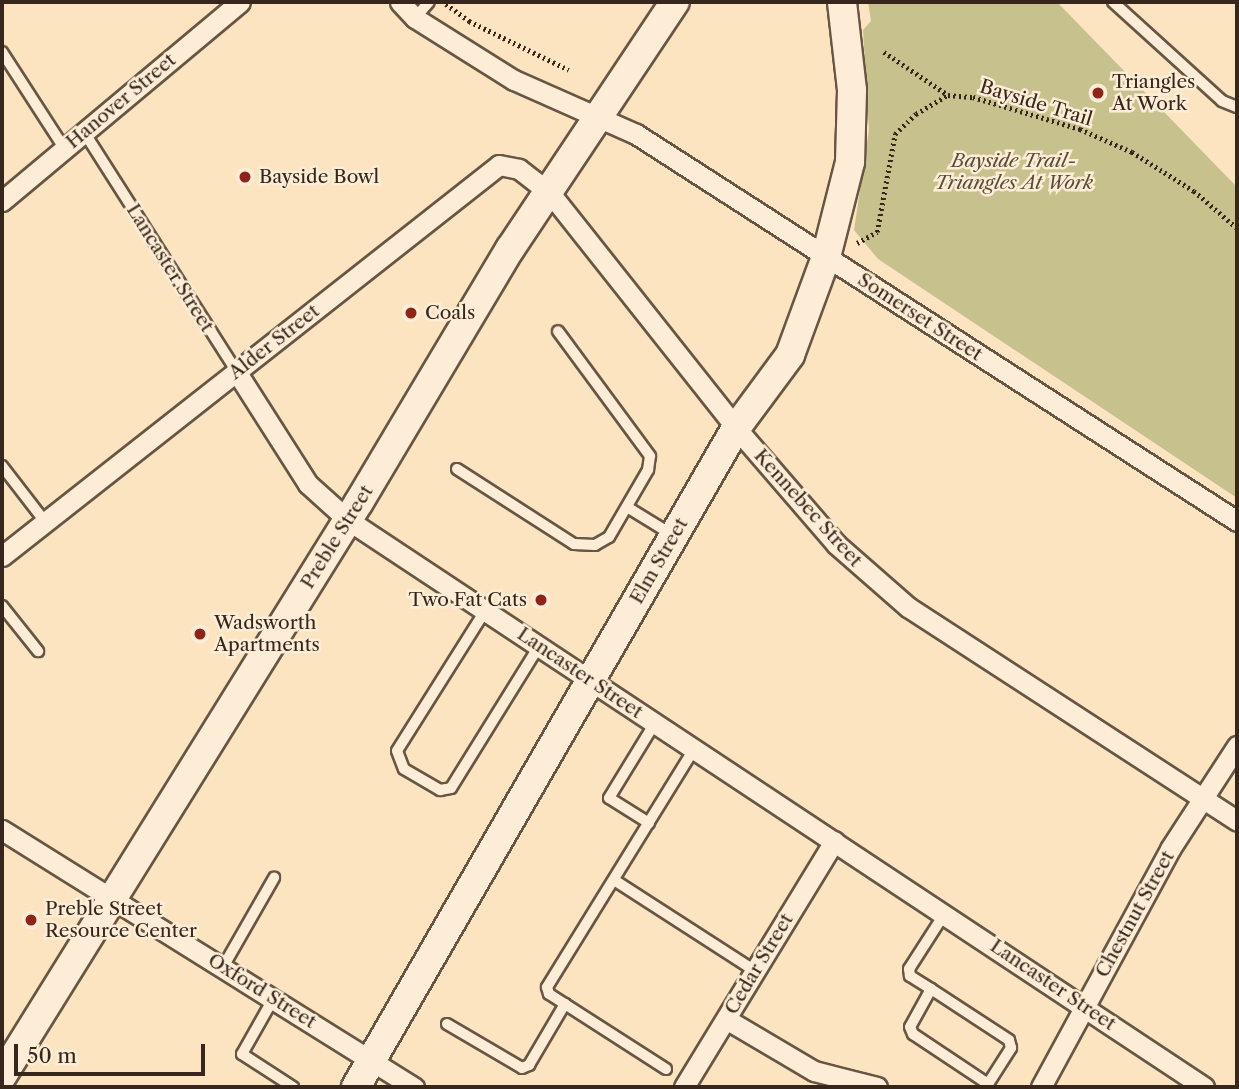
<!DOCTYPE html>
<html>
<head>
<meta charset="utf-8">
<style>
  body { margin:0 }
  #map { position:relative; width:1239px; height:1089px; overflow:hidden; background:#fce4c0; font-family:"Libre Caslon Text",serif }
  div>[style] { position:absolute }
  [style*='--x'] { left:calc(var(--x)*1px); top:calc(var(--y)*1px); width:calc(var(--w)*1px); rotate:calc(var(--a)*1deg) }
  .green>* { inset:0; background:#c7c28d }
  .path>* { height:4.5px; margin-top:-2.25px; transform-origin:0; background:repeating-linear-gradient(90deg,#36261b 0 2px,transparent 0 5.5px) }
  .roads { filter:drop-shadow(2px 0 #685644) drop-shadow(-2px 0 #685644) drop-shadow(0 2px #685644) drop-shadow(0 -2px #685644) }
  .service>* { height:10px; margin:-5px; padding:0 5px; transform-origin:5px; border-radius:5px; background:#fdedd6 }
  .minor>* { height:19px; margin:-9.5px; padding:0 9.5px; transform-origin:9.5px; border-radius:9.5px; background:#fdedd6 }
  .secondary>* { height:28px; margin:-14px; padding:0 14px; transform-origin:14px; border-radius:14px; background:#fdedd6 }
  .dots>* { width:19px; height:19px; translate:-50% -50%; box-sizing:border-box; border:4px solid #fdedd6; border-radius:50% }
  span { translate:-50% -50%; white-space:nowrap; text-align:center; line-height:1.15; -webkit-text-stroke:5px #fdedd6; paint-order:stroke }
  .poi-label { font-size:19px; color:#36261b }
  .left { translate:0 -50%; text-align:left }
  .right { translate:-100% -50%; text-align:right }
  .street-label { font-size:19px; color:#36261b }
  .park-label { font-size:19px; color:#5a4d38; font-style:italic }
  .frame { position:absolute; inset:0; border:4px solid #36261b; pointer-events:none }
  .scale { position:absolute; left:14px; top:1044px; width:191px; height:32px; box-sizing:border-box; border:4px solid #36261b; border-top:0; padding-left:9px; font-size:21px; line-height:24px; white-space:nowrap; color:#36261b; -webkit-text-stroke:5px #fdedd6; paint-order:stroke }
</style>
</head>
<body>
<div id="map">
  <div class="green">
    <i style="clip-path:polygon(868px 2px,1057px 2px,1237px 187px,1237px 498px,878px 259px,854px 230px,869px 130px,863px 30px,871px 21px)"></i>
  </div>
  <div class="path">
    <i style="--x:446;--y:4;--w:29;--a:36"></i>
    <i style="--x:469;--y:21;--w:111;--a:26.1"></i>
    <i style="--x:884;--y:52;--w:77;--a:33.9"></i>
    <i style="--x:857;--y:243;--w:23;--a:-29"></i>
    <i style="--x:877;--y:232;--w:100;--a:-79.6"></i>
    <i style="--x:895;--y:134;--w:29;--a:-44"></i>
    <i style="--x:916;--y:114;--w:37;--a:-31"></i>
    <i style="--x:948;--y:95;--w:25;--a:5"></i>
    <i style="--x:973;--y:97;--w:112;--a:16.7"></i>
    <i style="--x:1080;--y:129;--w:57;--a:23.9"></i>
    <i style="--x:1132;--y:152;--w:73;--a:32.2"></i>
    <i style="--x:1194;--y:191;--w:57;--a:40.7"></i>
  </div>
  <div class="roads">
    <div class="service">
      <i style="--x:1113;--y:2;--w:147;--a:42.2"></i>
      <i style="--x:1222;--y:101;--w:16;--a:22"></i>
      <i style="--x:415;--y:18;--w:21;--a:-49"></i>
      <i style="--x:2;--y:52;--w:114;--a:57.1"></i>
      <i style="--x:84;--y:132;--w:283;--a:57.5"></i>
      <i style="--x:2;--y:466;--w:72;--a:52.3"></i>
      <i style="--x:457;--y:469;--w:139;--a:32.7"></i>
      <i style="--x:574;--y:544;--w:21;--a:3"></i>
      <i style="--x:595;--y:545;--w:16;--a:-30"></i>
      <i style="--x:609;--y:537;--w:78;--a:-59.8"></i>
      <i style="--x:648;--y:470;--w:14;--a:-82"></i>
      <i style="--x:650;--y:456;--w:155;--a:-126.4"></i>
      <i style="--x:627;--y:507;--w:52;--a:31.5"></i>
      <i style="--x:2;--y:606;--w:58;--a:51.3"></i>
      <i style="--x:485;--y:611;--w:165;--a:122.2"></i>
      <i style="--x:397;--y:751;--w:19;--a:69"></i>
      <i style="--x:404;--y:769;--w:42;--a:30.3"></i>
      <i style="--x:440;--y:790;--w:11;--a:-10"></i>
      <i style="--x:451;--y:788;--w:167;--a:-58.2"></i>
      <i style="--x:649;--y:823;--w:47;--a:-148"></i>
      <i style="--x:609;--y:798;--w:88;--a:-58.5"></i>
      <i style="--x:614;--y:880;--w:168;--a:32.8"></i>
      <i style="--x:223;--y:967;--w:103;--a:-60.2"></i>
      <i style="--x:931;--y:989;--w:43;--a:118.9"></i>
      <i style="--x:910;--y:1027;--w:8;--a:67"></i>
      <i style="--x:913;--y:1034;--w:90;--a:33.7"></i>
      <i style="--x:988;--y:1084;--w:43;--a:-57.4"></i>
      <i style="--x:1011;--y:1048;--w:8;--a:-104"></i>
      <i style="--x:1009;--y:1040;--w:93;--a:-146.8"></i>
      <i style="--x:931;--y:989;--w:25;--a:-148"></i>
      <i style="--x:910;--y:976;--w:7;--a:-98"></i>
      <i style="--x:909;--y:969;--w:67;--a:-57.3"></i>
      <i style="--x:272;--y:1001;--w:61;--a:119.5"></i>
      <i style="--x:242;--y:1054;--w:61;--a:32.9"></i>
      <i style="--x:447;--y:1024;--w:87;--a:30.4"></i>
      <i style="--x:522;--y:1068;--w:8;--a:-23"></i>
      <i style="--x:529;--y:1065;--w:71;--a:-59.5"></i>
      <i style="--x:666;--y:1069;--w:139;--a:-147.3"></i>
      <i style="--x:549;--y:994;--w:7;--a:-106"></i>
      <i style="--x:547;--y:987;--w:280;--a:-58.3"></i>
    </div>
    <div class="minor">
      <i style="--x:400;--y:2;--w:22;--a:47"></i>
      <i style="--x:415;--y:18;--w:117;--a:32.1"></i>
      <i style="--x:514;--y:80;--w:133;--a:23.9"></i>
      <i style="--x:636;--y:134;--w:715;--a:32.78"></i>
      <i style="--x:2;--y:201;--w:310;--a:-39.9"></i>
      <i style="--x:236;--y:371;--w:134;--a:57.5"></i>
      <i style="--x:308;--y:484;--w:54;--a:42"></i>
      <i style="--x:348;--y:520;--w:1027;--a:33.52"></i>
      <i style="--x:2;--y:556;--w:632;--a:-38.19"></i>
      <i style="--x:499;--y:165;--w:20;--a:11"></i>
      <i style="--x:519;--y:169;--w:39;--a:38"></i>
      <i style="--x:550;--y:193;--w:300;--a:51.6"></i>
      <i style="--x:736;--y:428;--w:153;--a:49.2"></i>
      <i style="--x:836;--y:544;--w:96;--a:41.2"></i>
      <i style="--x:908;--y:607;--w:392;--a:33"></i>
      <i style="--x:2;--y:830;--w:486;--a:32"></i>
      <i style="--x:726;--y:1019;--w:102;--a:30.6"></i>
      <i style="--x:814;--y:1071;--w:65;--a:14.3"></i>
      <i style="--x:684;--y:1087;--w:288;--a:-58.6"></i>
      <i style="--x:1041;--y:1087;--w:271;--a:-61.5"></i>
      <i style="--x:1170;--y:849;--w:123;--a:-57"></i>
    </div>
    <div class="secondary">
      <i style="--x:2;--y:1076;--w:676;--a:-58.12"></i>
      <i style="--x:359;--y:502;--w:295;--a:-59.2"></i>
      <i style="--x:510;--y:249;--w:297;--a:-56.3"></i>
      <i style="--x:356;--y:1087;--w:761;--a:-60.03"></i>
      <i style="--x:736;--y:428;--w:91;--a:-53.5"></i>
      <i style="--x:790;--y:355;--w:104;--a:-69.8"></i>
      <i style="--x:826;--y:257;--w:98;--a:-75.8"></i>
      <i style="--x:850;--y:162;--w:72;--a:-88.4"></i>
      <i style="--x:852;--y:90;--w:89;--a:-96.5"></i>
    </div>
  </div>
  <div class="dots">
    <i style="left:1098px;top:93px;background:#8f2418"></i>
    <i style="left:245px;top:177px;background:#8f2418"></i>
    <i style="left:411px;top:313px;background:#8f2418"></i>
    <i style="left:541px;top:600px;background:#8f2418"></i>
    <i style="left:200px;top:634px;background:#8f2418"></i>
    <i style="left:31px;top:920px;background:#8f2418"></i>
  </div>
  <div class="poi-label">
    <span class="left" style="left:1112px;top:93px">Triangles<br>At Work</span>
    <span class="left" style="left:259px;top:177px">Bayside Bowl</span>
    <span class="left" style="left:425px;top:313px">Coals</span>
    <span class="right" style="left:527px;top:600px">Two Fat Cats</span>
    <span class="left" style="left:214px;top:634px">Wadsworth<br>Apartments</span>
    <span class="left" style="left:45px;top:920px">Preble Street<br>Resource Center</span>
  </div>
  <div class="street-label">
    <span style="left:121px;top:101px;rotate:-40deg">Hanover Street</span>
    <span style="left:1036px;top:103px;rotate:17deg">Bayside Trail</span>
    <span style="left:170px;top:268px;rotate:58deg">Lancaster Street</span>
    <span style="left:920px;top:317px;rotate:33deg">Somerset Street</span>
    <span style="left:274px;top:342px;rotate:-38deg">Alder Street</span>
    <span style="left:808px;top:508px;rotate:48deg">Kennebec Street</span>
    <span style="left:337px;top:537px;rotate:-58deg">Preble Street</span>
    <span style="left:659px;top:561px;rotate:-60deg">Elm Street</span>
    <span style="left:580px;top:673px;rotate:34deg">Lancaster Street</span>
    <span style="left:1135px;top:914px;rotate:-61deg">Chestnut Street</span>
    <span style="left:759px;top:964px;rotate:-59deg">Cedar Street</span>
    <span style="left:1053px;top:985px;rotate:34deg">Lancaster Street</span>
    <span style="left:262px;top:991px;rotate:32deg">Oxford Street</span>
  </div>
  <div class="park-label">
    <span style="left:1014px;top:172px">Bayside Trail-<br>Triangles At Work</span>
  </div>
  <div class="frame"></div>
  <div class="scale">50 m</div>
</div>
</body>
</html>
